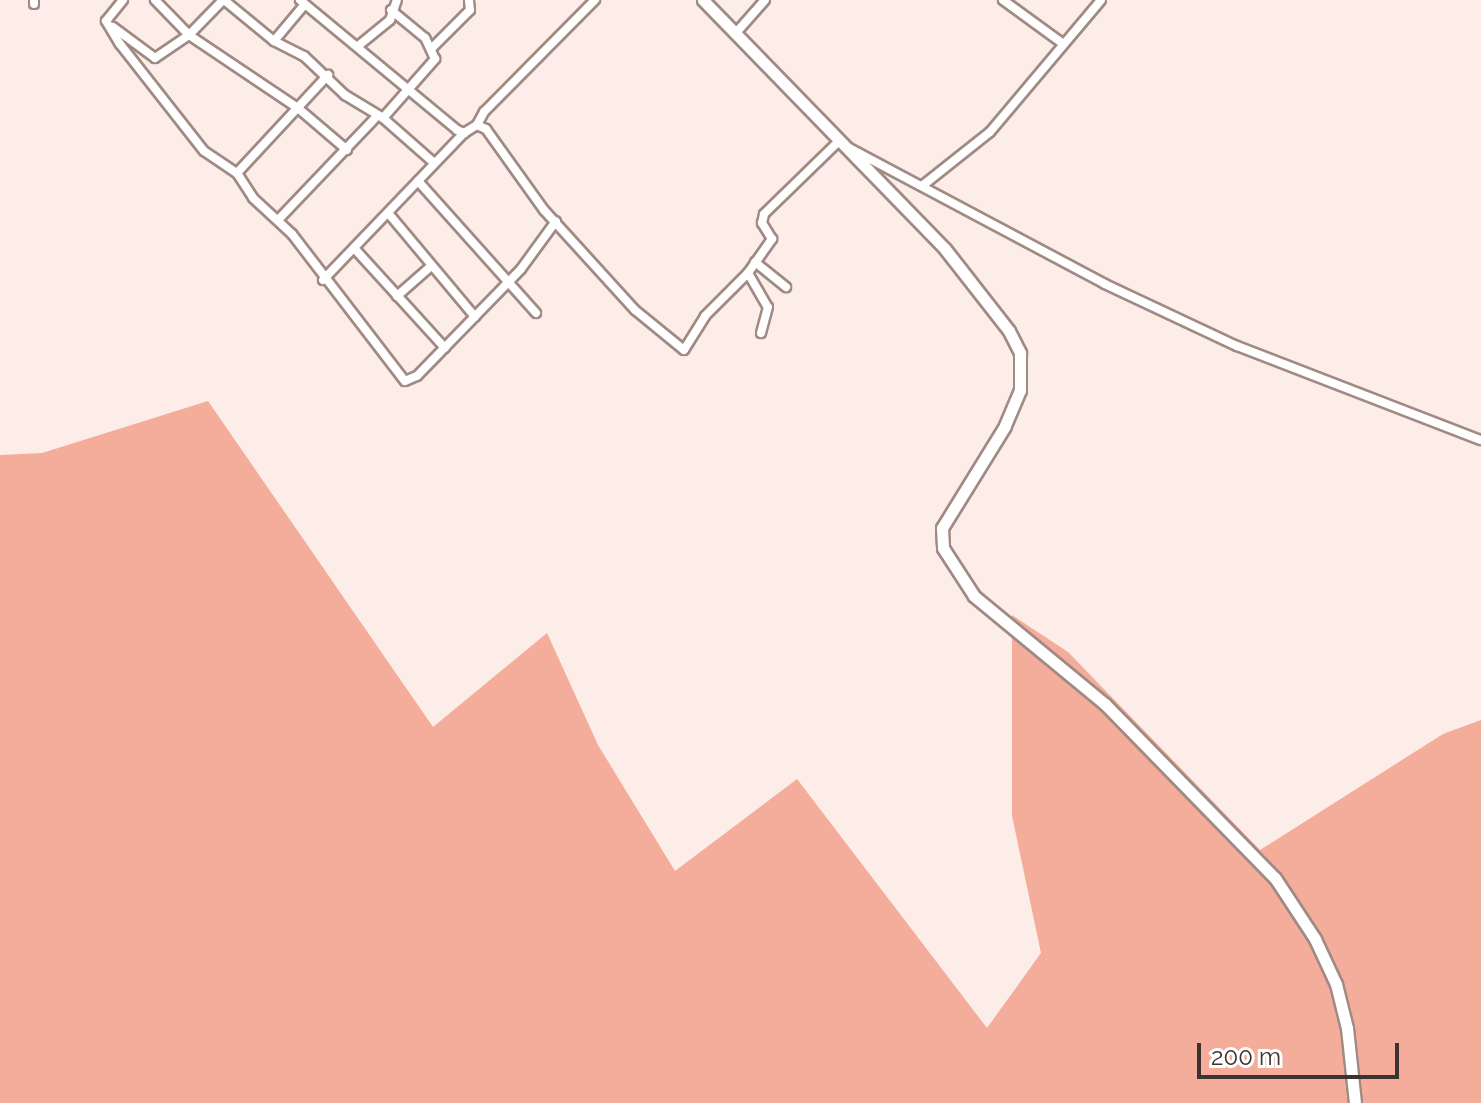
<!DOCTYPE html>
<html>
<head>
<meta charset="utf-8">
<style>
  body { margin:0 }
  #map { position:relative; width:1481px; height:1103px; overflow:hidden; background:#fcede9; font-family:Raleway,sans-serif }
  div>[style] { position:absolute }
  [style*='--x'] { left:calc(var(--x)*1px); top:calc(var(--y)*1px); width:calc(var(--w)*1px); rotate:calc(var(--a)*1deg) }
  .green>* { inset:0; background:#f4ac9b }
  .roads { filter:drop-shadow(2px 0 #a08a84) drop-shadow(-2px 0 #a08a84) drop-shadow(0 2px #a08a84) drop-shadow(0 -2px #a08a84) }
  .minor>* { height:8px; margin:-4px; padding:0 4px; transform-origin:4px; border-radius:4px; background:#fff }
  .secondary>* { height:11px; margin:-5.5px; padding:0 5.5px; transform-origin:5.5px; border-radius:5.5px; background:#fff }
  span { translate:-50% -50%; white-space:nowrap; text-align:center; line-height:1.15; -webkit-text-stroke:7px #fff; paint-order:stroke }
  .scale { position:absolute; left:1197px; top:1043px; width:202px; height:36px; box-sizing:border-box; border:4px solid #3c3330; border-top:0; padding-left:10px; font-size:24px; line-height:28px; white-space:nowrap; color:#3c3330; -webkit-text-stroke:6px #fff; paint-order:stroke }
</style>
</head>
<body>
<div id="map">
  <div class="green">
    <i style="clip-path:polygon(208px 401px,433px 727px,547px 633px,598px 745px,675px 871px,797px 779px,987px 1028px,1041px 953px,1012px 816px,1012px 615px,1068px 652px,1260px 850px,1443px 734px,1481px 720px,1481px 1103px,0 1103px,0 455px,42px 453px)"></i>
  </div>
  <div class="roads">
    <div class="minor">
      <i style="--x:34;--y:0;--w:4;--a:90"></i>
      <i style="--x:123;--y:0;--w:27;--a:129"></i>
      <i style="--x:106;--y:21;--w:27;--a:59"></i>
      <i style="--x:120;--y:44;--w:136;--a:51.9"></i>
      <i style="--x:204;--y:151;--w:40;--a:34"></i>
      <i style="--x:237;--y:173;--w:30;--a:57"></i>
      <i style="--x:253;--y:198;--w:53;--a:42.7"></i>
      <i style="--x:292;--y:234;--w:185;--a:52.5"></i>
      <i style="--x:405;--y:381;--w:13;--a:-23"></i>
      <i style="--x:417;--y:376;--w:149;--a:-45.8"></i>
      <i style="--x:521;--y:269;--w:59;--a:-53.9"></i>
      <i style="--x:155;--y:0;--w:49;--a:45.8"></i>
      <i style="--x:189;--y:35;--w:133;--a:33.9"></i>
      <i style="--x:299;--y:109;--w:63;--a:40.5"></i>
      <i style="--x:224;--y:0;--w:65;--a:39.4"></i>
      <i style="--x:274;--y:41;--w:34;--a:27"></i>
      <i style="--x:304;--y:56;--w:57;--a:43.6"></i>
      <i style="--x:345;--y:95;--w:44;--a:31.2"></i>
      <i style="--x:383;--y:118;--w:67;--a:41.3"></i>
      <i style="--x:300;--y:0;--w:204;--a:39.6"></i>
      <i style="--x:457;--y:130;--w:8;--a:23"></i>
      <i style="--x:464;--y:133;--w:15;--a:-32"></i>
      <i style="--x:477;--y:125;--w:10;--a:24"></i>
      <i style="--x:486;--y:129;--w:100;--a:54.4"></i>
      <i style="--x:544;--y:210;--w:135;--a:47.7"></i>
      <i style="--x:635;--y:310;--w:63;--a:39.2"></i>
      <i style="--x:684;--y:350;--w:40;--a:-58"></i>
      <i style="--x:705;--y:316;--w:61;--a:-45"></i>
      <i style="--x:748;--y:273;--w:42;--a:-54.8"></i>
      <i style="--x:772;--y:239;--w:19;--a:-122"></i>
      <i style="--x:762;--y:223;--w:9;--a:-77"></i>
      <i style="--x:764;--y:214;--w:103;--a:-44.2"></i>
      <i style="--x:838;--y:142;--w:302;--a:28"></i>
      <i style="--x:1105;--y:284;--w:146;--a:25.2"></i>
      <i style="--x:1237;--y:346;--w:261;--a:21.1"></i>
      <i style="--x:1003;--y:0;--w:73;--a:36.1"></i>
      <i style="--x:113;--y:27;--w:52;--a:36.4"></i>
      <i style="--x:155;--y:58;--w:41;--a:-34.1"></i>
      <i style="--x:189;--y:35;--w:49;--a:-45.8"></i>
      <i style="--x:735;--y:34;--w:45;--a:-48.6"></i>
      <i style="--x:274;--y:41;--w:48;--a:-50"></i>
      <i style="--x:358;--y:46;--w:41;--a:-39.1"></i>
      <i style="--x:390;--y:20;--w:21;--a:-71"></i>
      <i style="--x:431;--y:49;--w:55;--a:-45"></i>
      <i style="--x:470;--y:10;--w:10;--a:-96"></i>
      <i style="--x:383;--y:118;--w:79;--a:-48.6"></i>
      <i style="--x:435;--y:59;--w:23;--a:-115"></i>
      <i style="--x:425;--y:38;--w:44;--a:-140.5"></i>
      <i style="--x:477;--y:125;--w:15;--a:-62"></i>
      <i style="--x:484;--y:112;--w:158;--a:-45.3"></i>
      <i style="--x:237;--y:173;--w:134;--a:-47.1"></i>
      <i style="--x:418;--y:181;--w:177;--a:48.2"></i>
      <i style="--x:922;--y:186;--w:87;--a:-38.5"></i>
      <i style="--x:990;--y:132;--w:172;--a:-49.9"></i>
      <i style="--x:389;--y:214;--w:134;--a:50.1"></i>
      <i style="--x:278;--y:220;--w:141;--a:-46.4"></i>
      <i style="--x:354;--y:248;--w:135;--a:47.7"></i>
      <i style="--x:755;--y:262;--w:40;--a:39"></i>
      <i style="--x:748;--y:273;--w:39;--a:60"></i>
      <i style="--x:768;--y:307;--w:27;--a:105"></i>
      <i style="--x:323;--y:280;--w:204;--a:-46.2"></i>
      <i style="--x:397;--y:296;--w:44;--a:-41.3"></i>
    </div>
    <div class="secondary">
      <i style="--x:703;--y:0;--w:347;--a:45.8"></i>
      <i style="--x:945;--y:249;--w:104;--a:52"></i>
      <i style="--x:1009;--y:331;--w:25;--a:63"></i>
      <i style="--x:1020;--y:353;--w:37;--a:90"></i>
      <i style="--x:1020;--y:390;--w:39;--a:113"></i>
      <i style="--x:1005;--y:426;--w:120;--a:121.7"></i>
      <i style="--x:942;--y:528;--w:20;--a:87"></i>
      <i style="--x:943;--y:548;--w:57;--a:57.1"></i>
      <i style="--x:974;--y:596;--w:170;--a:39.5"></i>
      <i style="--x:1105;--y:704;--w:243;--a:45.7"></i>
      <i style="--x:1275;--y:878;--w:73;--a:56.7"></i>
      <i style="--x:1315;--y:939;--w:50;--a:65"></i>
      <i style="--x:1336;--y:984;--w:45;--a:76"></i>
      <i style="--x:1347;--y:1028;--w:75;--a:83.9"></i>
    </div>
  </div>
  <div class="scale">200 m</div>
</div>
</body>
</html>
